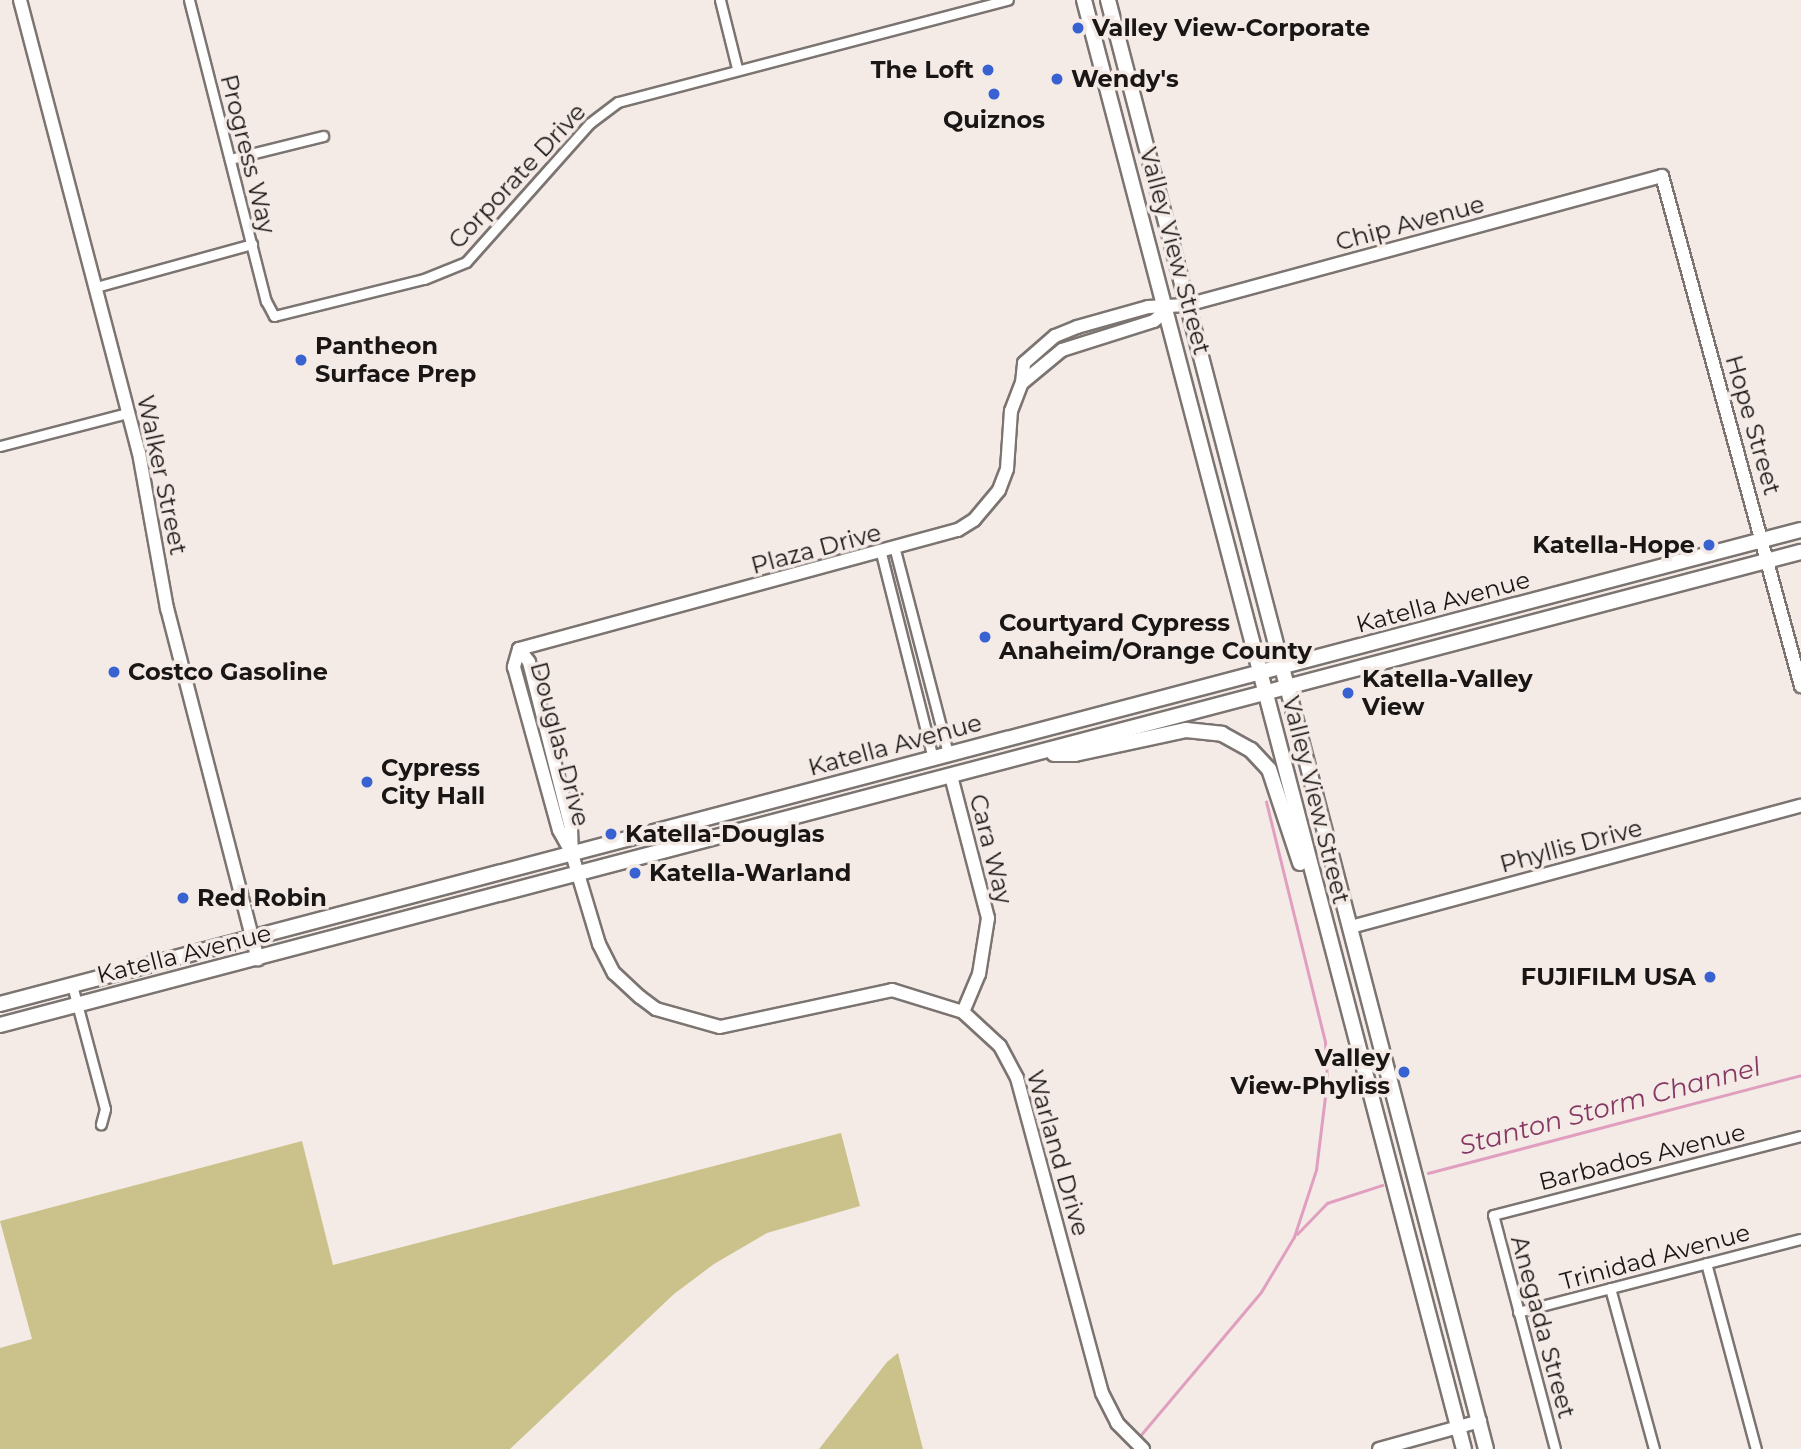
<!DOCTYPE html>
<html>
<head>
<meta charset="utf-8">
<style>
  body { margin:0 }
  #map { position:relative; width:1801px; height:1449px; overflow:hidden; background:#f4ebe7; font-family:Montserrat,sans-serif }
  div>[style] { position:absolute }
  [style*='--x'] { left:calc(var(--x)*1px); top:calc(var(--y)*1px); width:calc(var(--w)*1px); rotate:calc(var(--a)*1deg) }
  .green>* { inset:0; background:#cbc28b }
  .stream>* { height:2.5px; margin:-1.25px; padding:0 1.25px; transform-origin:1.25px; border-radius:1.25px; background:#e19fc0 }
  .roads { filter:drop-shadow(2px 0 #7b7470) drop-shadow(-2px 0 #7b7470) drop-shadow(0 2px #7b7470) drop-shadow(0 -2px #7b7470) }
  .street>* { height:9px; margin:-4.5px; padding:0 4.5px; transform-origin:4.5px; border-radius:4.5px; background:#fff }
  .secondary>* { height:12px; margin:-6px; padding:0 6px; transform-origin:6px; border-radius:6px; background:#fff }
  .primary>* { height:14px; margin:-7px; padding:0 7px; transform-origin:7px; border-radius:7px; background:#fff }
  .dots>* { width:19px; height:19px; translate:-50% -50%; box-sizing:border-box; border:4px solid #f4ebe7; border-radius:50% }
  span { translate:-50% -50%; white-space:nowrap; text-align:center; line-height:1.15; -webkit-text-stroke:7px #f4ebe7; paint-order:stroke }
  .poi-label { font-size:24px; color:#191615; font-weight:700 }
  .left { translate:0 -50%; text-align:left }
  .right { translate:-100% -50%; text-align:right }
  .street-label { font-size:24px; color:#191615 }
  .water-label { font-size:26px; color:#863863; font-style:italic }
</style>
</head>
<body>
<div id="map">
  <div class="green">
    <i style="clip-path:polygon(841px 1133px,860px 1206px,767px 1233px,714px 1264px,674px 1294px,510px 1449px,0 1449px,0 1348px,32px 1339px,0 1221px,302px 1141px,333px 1265px)"></i>
    <i style="clip-path:polygon(898px 1353px,923px 1449px,819px 1449px,887px 1362px)"></i>
  </div>
  <div class="stream">
    <i style="--x:1428;--y:1173;--w:386;--a:-14.7"></i>
    <i style="--x:1297;--y:1234;--w:43;--a:-45.9"></i>
    <i style="--x:1327;--y:1203;--w:58;--a:-18.1"></i>
    <i style="--x:1139;--y:1437;--w:189;--a:-49.9"></i>
    <i style="--x:1261;--y:1292;--w:64;--a:-59"></i>
    <i style="--x:1294;--y:1237;--w:71;--a:-71.8"></i>
    <i style="--x:1316;--y:1170;--w:90;--a:-83"></i>
    <i style="--x:1327;--y:1081;--w:39;--a:-93"></i>
    <i style="--x:1325;--y:1042;--w:247;--a:-103.8"></i>
  </div>
  <div class="roads">
    <div class="street">
      <i style="--x:189;--y:0;--w:311;--a:75.7"></i>
      <i style="--x:266;--y:301;--w:17;--a:62"></i>
      <i style="--x:274;--y:316;--w:154;--a:-13.9"></i>
      <i style="--x:424;--y:279;--w:45;--a:-22"></i>
      <i style="--x:466;--y:262;--w:186;--a:-48.3"></i>
      <i style="--x:590;--y:123;--w:35;--a:-37"></i>
      <i style="--x:618;--y:102;--w:403;--a:-14.7"></i>
      <i style="--x:720;--y:0;--w:70;--a:76"></i>
      <i style="--x:230;--y:159;--w:96;--a:-13.9"></i>
      <i style="--x:96;--y:287;--w:162;--a:-15.4"></i>
      <i style="--x:0;--y:446;--w:132;--a:-14.5"></i>
      <i style="--x:895;--y:550;--w:211;--a:75.4"></i>
      <i style="--x:881;--y:553;--w:211;--a:75.8"></i>
      <i style="--x:72;--y:985;--w:128;--a:75.1"></i>
      <i style="--x:105;--y:1109;--w:16;--a:105"></i>
      <i style="--x:1706;--y:1263;--w:193;--a:75"></i>
      <i style="--x:1610;--y:1288;--w:167;--a:74.7"></i>
      <i style="--x:1518;--y:1312;--w:292;--a:-14.5"></i>
      <i style="--x:1555;--y:1449;--w:242;--a:-104.8"></i>
      <i style="--x:1493;--y:1215;--w:318;--a:-14.4"></i>
    </div>
    <div class="secondary">
      <i style="--x:20;--y:0;--w:468;--a:75.3"></i>
      <i style="--x:139;--y:453;--w:158;--a:79.8"></i>
      <i style="--x:167;--y:608;--w:363;--a:75.5"></i>
      <i style="--x:1022;--y:383;--w:20;--a:-84"></i>
      <i style="--x:1024;--y:363;--w:41;--a:-41.1"></i>
      <i style="--x:1055;--y:336;--w:24;--a:-22"></i>
      <i style="--x:1077;--y:327;--w:74;--a:-15.7"></i>
      <i style="--x:1148;--y:307;--w:39;--a:-3"></i>
      <i style="--x:1187;--y:305;--w:492;--a:-15.2"></i>
      <i style="--x:1662;--y:176;--w:529;--a:74.75"></i>
      <i style="--x:519;--y:649;--w:16;--a:52"></i>
      <i style="--x:529;--y:662;--w:171;--a:75.8"></i>
      <i style="--x:571;--y:828;--w:26;--a:88"></i>
      <i style="--x:572;--y:854;--w:94;--a:73.3"></i>
      <i style="--x:599;--y:944;--w:33;--a:63"></i>
      <i style="--x:614;--y:973;--w:35;--a:43"></i>
      <i style="--x:640;--y:997;--w:20;--a:37"></i>
      <i style="--x:656;--y:1009;--w:66;--a:15.7"></i>
      <i style="--x:720;--y:1027;--w:176;--a:-12.1"></i>
      <i style="--x:892;--y:990;--w:74;--a:17.2"></i>
      <i style="--x:963;--y:1012;--w:50;--a:42.6"></i>
      <i style="--x:1000;--y:1046;--w:36;--a:62"></i>
      <i style="--x:1017;--y:1078;--w:326;--a:74.9"></i>
      <i style="--x:1102;--y:1393;--w:34;--a:63"></i>
      <i style="--x:1117;--y:1423;--w:37;--a:45"></i>
      <i style="--x:519;--y:649;--w:455;--a:-15.2"></i>
      <i style="--x:958;--y:530;--w:19;--a:-32"></i>
      <i style="--x:974;--y:520;--w:39;--a:-50"></i>
      <i style="--x:999;--y:490;--w:22;--a:-69"></i>
      <i style="--x:1007;--y:469;--w:58;--a:-86.1"></i>
      <i style="--x:1011;--y:411;--w:30;--a:-69"></i>
      <i style="--x:1022;--y:383;--w:52;--a:-39.5"></i>
      <i style="--x:1062;--y:350;--w:96;--a:-17.5"></i>
      <i style="--x:1154;--y:321;--w:18;--a:-41"></i>
      <i style="--x:519;--y:649;--w:19;--a:106"></i>
      <i style="--x:514;--y:667;--w:169;--a:74.6"></i>
      <i style="--x:559;--y:830;--w:25;--a:61"></i>
      <i style="--x:951;--y:776;--w:147;--a:75.4"></i>
      <i style="--x:988;--y:918;--w:57;--a:99.1"></i>
      <i style="--x:979;--y:974;--w:41;--a:112.8"></i>
      <i style="--x:1351;--y:927;--w:466;--a:-15.1"></i>
      <i style="--x:1379;--y:1449;--w:105;--a:-15.5"></i>
    </div>
    <div class="primary">
      <i style="--x:1084;--y:0;--w:1498;--a:75.31"></i>
      <i style="--x:1108;--y:0;--w:1497;--a:75.38"></i>
      <i style="--x:1054;--y:754;--w:21;--a:0"></i>
      <i style="--x:1075;--y:754;--w:114;--a:-12.2"></i>
      <i style="--x:1186;--y:730;--w:36;--a:6"></i>
      <i style="--x:1222;--y:734;--w:33;--a:29"></i>
      <i style="--x:1251;--y:750;--w:26;--a:47"></i>
      <i style="--x:1269;--y:769;--w:99;--a:71.7"></i>
      <i style="--x:0;--y:1004;--w:1862;--a:-14.75"></i>
      <i style="--x:0;--y:1025;--w:1862;--a:-14.72"></i>
    </div>
  </div>
  <div class="dots">
    <i style="left:1078px;top:28px;background:#3862d2"></i>
    <i style="left:988px;top:70px;background:#3862d2"></i>
    <i style="left:1057px;top:79px;background:#3862d2"></i>
    <i style="left:994px;top:94px;background:#3862d2"></i>
    <i style="left:301px;top:360px;background:#3862d2"></i>
    <i style="left:1709px;top:545px;background:#3862d2"></i>
    <i style="left:985px;top:637px;background:#3862d2"></i>
    <i style="left:114px;top:672px;background:#3862d2"></i>
    <i style="left:1348px;top:693px;background:#3862d2"></i>
    <i style="left:367px;top:782px;background:#3862d2"></i>
    <i style="left:611px;top:834px;background:#3862d2"></i>
    <i style="left:635px;top:873px;background:#3862d2"></i>
    <i style="left:183px;top:898px;background:#3862d2"></i>
    <i style="left:1710px;top:977px;background:#3862d2"></i>
    <i style="left:1404px;top:1072px;background:#3862d2"></i>
  </div>
  <div class="poi-label">
    <span class="left" style="left:1092px;top:28px">Valley View-Corporate</span>
    <span class="right" style="left:974px;top:70px">The Loft</span>
    <span class="left" style="left:1071px;top:79px">Wendy's</span>
    <span style="left:994px;top:120px">Quiznos</span>
    <span class="left" style="left:315px;top:360px">Pantheon<br>Surface Prep</span>
    <span class="right" style="left:1695px;top:545px">Katella-Hope</span>
    <span class="left" style="left:999px;top:637px">Courtyard Cypress<br>Anaheim/Orange County</span>
    <span class="left" style="left:128px;top:672px">Costco Gasoline</span>
    <span class="left" style="left:1362px;top:693px">Katella-Valley<br>View</span>
    <span class="left" style="left:381px;top:782px">Cypress<br>City Hall</span>
    <span class="left" style="left:625px;top:834px">Katella-Douglas</span>
    <span class="left" style="left:649px;top:873px">Katella-Warland</span>
    <span class="left" style="left:197px;top:898px">Red Robin</span>
    <span class="right" style="left:1696px;top:977px">FUJIFILM USA</span>
    <span class="right" style="left:1390px;top:1072px">Valley<br>View-Phyliss</span>
  </div>
  <div class="street-label">
    <span style="left:248px;top:154px;rotate:76deg">Progress Way</span>
    <span style="left:517px;top:176px;rotate:-47deg">Corporate Drive</span>
    <span style="left:1410px;top:223px;rotate:-15deg">Chip Avenue</span>
    <span style="left:1175px;top:251px;rotate:75deg">Valley View Street</span>
    <span style="left:1753px;top:425px;rotate:74deg">Hope Street</span>
    <span style="left:162px;top:475px;rotate:78deg">Walker Street</span>
    <span style="left:816px;top:549px;rotate:-15deg">Plaza Drive</span>
    <span style="left:1443px;top:602px;rotate:-15deg">Katella Avenue</span>
    <span style="left:560px;top:744px;rotate:75deg">Douglas Drive</span>
    <span style="left:895px;top:745px;rotate:-15deg">Katella Avenue</span>
    <span style="left:1316px;top:800px;rotate:76deg">Valley View Street</span>
    <span style="left:1571px;top:846px;rotate:-15deg">Phyllis Drive</span>
    <span style="left:991px;top:849px;rotate:76deg">Cara Way</span>
    <span style="left:184px;top:954px;rotate:-14deg">Katella Avenue</span>
    <span style="left:1058px;top:1153px;rotate:74deg">Warland Drive</span>
    <span style="left:1642px;top:1157px;rotate:-14deg">Barbados Avenue</span>
    <span style="left:1655px;top:1257px;rotate:-15deg">Trinidad Avenue</span>
    <span style="left:1543px;top:1327px;rotate:75deg">Anegada Street</span>
  </div>
  <div class="water-label">
    <span style="left:1610px;top:1107px;rotate:-15deg">Stanton Storm Channel</span>
  </div>
</div>
</body>
</html>
